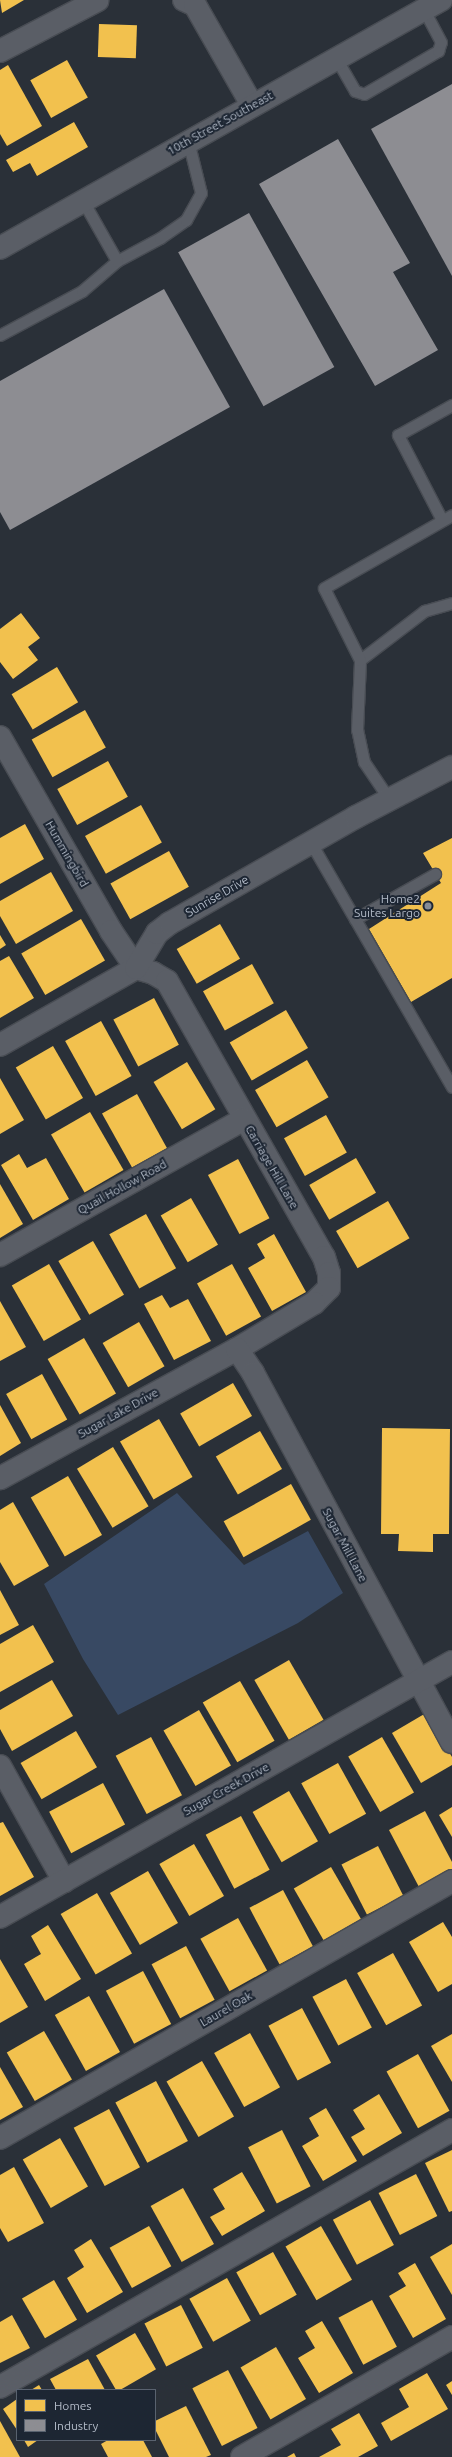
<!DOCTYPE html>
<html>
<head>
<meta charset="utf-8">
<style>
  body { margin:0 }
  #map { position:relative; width:452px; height:2457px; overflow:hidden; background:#2a3038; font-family:Ubuntu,sans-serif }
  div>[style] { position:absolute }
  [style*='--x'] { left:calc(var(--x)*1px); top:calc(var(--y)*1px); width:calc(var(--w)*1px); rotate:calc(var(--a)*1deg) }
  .water>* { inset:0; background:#384963 }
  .homes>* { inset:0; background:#f2c14e; transform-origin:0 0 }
  .industry>* { inset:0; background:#8d8d92; transform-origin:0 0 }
  .roads { filter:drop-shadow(1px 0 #484c53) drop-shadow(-1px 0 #484c53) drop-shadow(0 1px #484c53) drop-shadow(0 -1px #484c53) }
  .lane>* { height:11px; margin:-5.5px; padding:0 5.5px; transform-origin:5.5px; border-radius:5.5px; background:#5a5e66 }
  .street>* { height:22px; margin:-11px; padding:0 11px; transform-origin:11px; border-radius:11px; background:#5a5e66 }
  .dots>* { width:11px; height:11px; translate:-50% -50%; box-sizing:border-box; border:2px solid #1d2633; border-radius:50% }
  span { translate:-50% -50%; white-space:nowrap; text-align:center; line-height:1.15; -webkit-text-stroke:4px #1d2633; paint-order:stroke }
  .street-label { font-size:12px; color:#b4bcc9 }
  .poi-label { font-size:12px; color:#b4bcc9 }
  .right { translate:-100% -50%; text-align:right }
  .legend { position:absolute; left:16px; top:2389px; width:140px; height:52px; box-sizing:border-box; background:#1d2633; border:1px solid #59626f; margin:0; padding:5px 7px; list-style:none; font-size:12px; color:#b4bcc9 }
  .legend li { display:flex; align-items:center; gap:8px; height:20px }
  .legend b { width:20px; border:1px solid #59626f }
</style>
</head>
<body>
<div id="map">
  <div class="water">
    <i style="clip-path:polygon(177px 1493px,244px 1565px,308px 1531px,343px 1593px,298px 1623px,118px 1715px,83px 1659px,44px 1584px)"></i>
  </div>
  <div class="homes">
    <i style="clip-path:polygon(0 0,24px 0,2px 13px)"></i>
    <i style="left:99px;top:24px;width:38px;height:33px;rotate:2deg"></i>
    <i style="left:67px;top:60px;width:43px;height:42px;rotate:61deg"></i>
    <i style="clip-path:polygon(8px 65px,42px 126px,7px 146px,0 134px,0 70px)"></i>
    <i style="clip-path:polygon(74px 122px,88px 147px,37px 176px,30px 163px,13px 172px,6px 160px)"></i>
    <i style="clip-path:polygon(21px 613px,40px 638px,28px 647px,38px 660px,13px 679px,0 662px,0 629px)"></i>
    <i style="left:57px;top:667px;width:41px;height:53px;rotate:59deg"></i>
    <i style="left:85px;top:710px;width:43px;height:61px;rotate:61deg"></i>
    <i style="left:108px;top:761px;width:41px;height:58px;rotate:61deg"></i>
    <i style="left:141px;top:805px;width:43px;height:64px;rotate:61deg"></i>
    <i style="clip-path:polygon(25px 824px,44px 859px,0 884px,0 838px)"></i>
    <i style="clip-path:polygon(452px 838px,452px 978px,411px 1002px,369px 929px,441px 883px,423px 853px)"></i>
    <i style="left:169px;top:851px;width:41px;height:67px;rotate:61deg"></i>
    <i style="clip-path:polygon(51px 872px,73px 911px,16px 944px,0 916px,0 901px)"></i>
    <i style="left:81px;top:919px;width:48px;height:69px;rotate:60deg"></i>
    <i style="left:220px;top:924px;width:40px;height:50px;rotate:60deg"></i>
    <i style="clip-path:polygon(0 935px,6px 945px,0 949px)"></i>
    <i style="clip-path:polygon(9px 956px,34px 998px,0 1018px,0 961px)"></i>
    <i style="left:252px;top:964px;width:45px;height:56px;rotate:61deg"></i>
    <i style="left:154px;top:998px;width:53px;height:46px;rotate:62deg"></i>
    <i style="left:286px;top:1010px;width:44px;height:65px;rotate:60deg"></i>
    <i style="left:101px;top:1021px;width:63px;height:41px;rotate:61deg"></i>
    <i style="left:53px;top:1046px;width:60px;height:43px;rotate:60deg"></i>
    <i style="left:307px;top:1060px;width:43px;height:60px;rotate:60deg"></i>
    <i style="left:187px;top:1062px;width:55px;height:39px;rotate:59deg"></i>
    <i style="clip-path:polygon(0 1078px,24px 1120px,0 1134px)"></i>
    <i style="left:137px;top:1094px;width:62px;height:40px;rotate:61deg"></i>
    <i style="left:90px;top:1112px;width:67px;height:45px;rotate:60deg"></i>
    <i style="left:326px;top:1115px;width:43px;height:48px;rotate:61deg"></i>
    <i style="clip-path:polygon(19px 1154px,27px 1168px,46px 1158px,69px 1199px,33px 1220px,1px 1165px)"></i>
    <i style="left:356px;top:1158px;width:40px;height:54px;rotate:60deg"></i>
    <i style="left:238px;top:1159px;width:67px;height:34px;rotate:62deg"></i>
    <i style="clip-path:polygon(0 1184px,23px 1224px,0 1238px)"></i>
    <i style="left:191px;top:1198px;width:54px;height:35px;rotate:60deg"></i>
    <i style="left:388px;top:1201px;width:43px;height:60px;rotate:60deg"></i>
    <i style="left:146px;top:1214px;width:62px;height:42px;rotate:61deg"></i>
    <i style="clip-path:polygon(274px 1234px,306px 1292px,272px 1311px,248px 1268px,265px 1258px,257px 1244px)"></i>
    <i style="left:93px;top:1241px;width:62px;height:40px;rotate:60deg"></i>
    <i style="left:49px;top:1264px;width:64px;height:43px;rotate:60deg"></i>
    <i style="left:232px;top:1264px;width:60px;height:40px;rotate:61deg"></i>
    <i style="clip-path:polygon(162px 1295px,170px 1308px,188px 1299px,211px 1341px,174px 1360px,144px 1304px)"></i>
    <i style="clip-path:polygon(0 1301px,26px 1347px,0 1361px)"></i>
    <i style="left:139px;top:1322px;width:51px;height:42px;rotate:60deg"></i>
    <i style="left:84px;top:1338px;width:64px;height:42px;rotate:60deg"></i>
    <i style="left:42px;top:1374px;width:52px;height:41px;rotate:61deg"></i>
    <i style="left:233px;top:1383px;width:38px;height:61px;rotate:60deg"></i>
    <i style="clip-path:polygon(0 1405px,21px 1443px,0 1456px)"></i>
    <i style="left:159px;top:1419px;width:67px;height:45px;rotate:60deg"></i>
    <i style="clip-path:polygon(382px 1428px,450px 1429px,449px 1534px,433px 1534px,433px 1552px,398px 1551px,399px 1534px,381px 1534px)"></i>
    <i style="left:260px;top:1431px;width:44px;height:51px;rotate:60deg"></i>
    <i style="left:113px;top:1447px;width:69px;height:42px;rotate:59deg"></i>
    <i style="left:68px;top:1476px;width:68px;height:43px;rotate:60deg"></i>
    <i style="left:291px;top:1484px;width:41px;height:77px;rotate:61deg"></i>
    <i style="clip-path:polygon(13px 1502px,49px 1566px,14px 1586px,0 1562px,0 1510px)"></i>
    <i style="clip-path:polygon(0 1590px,19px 1625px,0 1635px)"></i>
    <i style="clip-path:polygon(33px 1625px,54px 1662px,0 1692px,0 1644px)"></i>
    <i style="left:289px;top:1660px;width:69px;height:40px;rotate:60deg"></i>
    <i style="clip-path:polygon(52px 1680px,73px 1716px,12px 1751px,0 1729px,0 1710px)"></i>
    <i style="left:240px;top:1681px;width:69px;height:43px;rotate:60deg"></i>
    <i style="left:199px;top:1710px;width:64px;height:41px;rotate:60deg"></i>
    <i style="clip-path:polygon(426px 1713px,452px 1757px,452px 1765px,421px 1783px,392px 1733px)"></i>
    <i style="left:76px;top:1731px;width:42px;height:64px;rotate:60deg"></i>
    <i style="left:151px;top:1737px;width:66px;height:40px;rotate:62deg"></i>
    <i style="left:382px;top:1737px;width:64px;height:39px;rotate:60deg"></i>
    <i style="left:338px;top:1763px;width:58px;height:42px;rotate:61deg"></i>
    <i style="left:103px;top:1783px;width:47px;height:61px;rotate:62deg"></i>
    <i style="left:289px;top:1791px;width:58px;height:42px;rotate:60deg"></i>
    <i style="clip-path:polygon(452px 1807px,452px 1837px,439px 1815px)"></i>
    <i style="clip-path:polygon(425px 1811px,452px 1862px,452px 1869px,419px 1887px,389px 1830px)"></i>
    <i style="left:241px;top:1816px;width:61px;height:40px;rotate:62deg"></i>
    <i style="clip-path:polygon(3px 1822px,34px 1877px,0 1896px,0 1823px)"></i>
    <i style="left:194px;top:1844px;width:60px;height:40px;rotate:60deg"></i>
    <i style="left:378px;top:1846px;width:56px;height:41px;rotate:63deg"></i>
    <i style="left:331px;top:1867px;width:60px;height:43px;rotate:60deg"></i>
    <i style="left:148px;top:1871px;width:60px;height:44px;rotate:60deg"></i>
    <i style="left:283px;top:1890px;width:64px;height:38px;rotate:62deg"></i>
    <i style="left:97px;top:1893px;width:70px;height:42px;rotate:60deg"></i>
    <i style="left:238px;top:1918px;width:60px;height:43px;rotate:61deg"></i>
    <i style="clip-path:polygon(443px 1922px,452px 1937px,452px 1984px,438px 1992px,409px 1942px)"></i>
    <i style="clip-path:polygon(48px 1925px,81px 1979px,45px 2001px,24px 1964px,41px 1954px,31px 1936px)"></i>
    <i style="left:186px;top:1946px;width:61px;height:39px;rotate:62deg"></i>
    <i style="left:393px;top:1953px;width:60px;height:41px;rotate:61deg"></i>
    <i style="clip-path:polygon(0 1959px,28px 2007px,0 2023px)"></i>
    <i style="left:143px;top:1971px;width:60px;height:42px;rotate:62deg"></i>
    <i style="left:346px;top:1979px;width:55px;height:38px;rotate:62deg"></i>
    <i style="left:89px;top:1996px;width:64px;height:39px;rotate:61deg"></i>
    <i style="left:302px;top:2008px;width:62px;height:38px;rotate:62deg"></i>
    <i style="left:44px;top:2031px;width:56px;height:43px;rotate:60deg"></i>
    <i style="left:250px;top:2033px;width:62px;height:41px;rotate:61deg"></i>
    <i style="clip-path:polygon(452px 2034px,452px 2082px,431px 2046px)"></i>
    <i style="left:418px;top:2054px;width:65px;height:36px;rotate:61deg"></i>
    <i style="left:202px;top:2061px;width:64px;height:41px;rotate:60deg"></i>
    <i style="clip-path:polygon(0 2067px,23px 2107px,0 2120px)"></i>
    <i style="left:156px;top:2081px;width:68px;height:46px;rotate:62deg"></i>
    <i style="clip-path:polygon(379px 2094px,402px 2133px,363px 2156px,351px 2137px,365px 2129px,353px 2110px)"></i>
    <i style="clip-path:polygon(326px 2108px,357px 2161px,323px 2181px,302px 2146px,319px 2136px,309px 2118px)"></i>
    <i style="left:109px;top:2109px;width:66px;height:40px;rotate:62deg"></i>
    <i style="left:282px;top:2130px;width:63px;height:38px;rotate:63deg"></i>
    <i style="left:60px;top:2138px;width:56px;height:43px;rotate:60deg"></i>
    <i style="clip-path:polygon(452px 2150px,452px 2211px,449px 2212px,425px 2163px)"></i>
    <i style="clip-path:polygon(14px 2167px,44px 2223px,8px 2242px,0 2228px,0 2175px)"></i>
    <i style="clip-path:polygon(242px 2172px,265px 2211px,222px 2236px,210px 2217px,225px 2209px,213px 2189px)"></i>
    <i style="left:416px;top:2174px;width:47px;height:42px;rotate:63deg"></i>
    <i style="left:183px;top:2188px;width:64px;height:37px;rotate:61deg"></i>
    <i style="left:370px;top:2200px;width:51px;height:42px;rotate:62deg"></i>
    <i style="left:149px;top:2226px;width:46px;height:45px;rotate:61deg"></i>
    <i style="left:321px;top:2226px;width:62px;height:41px;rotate:60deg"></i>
    <i style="clip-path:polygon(91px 2239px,123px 2292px,87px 2313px,67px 2278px,84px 2267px,74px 2250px)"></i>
    <i style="clip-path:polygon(452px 2244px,452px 2295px,430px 2257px)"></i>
    <i style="left:273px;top:2252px;width:49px;height:42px;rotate:61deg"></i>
    <i style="clip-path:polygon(415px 2263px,446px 2319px,413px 2338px,389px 2296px,406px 2286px,398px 2273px)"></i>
    <i style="left:227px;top:2278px;width:49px;height:43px;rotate:61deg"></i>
    <i style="left:54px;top:2280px;width:46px;height:37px;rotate:60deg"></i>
    <i style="left:372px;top:2300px;width:53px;height:38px;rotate:62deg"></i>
    <i style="left:181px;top:2305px;width:48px;height:41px;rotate:63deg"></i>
    <i style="clip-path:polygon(12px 2315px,30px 2348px,0 2363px,0 2322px)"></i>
    <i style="clip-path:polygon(322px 2321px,353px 2373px,319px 2393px,298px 2358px,315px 2348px,305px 2331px)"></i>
    <i style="left:135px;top:2333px;width:42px;height:45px;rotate:60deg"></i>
    <i style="left:276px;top:2347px;width:60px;height:41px;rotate:60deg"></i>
    <i style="clip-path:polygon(88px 2359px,105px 2390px,56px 2390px,50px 2379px)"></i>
    <i style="left:228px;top:2370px;width:65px;height:40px;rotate:63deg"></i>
    <i style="clip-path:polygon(427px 2373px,448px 2409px,391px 2441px,381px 2423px,409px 2407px,399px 2389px)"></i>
    <i style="clip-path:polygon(452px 2381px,452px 2395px,446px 2385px)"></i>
    <i style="clip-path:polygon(39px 2385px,42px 2390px,31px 2390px)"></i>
    <i style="clip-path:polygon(17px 2399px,17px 2430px,3px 2409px)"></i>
    <i style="clip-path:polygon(186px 2406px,211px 2455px,206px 2457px,169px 2457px,155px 2429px,155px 2421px)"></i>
    <i style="clip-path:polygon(359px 2413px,378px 2446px,358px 2457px,319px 2457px,341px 2445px,331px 2429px)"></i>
    <i style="clip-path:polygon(0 2421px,20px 2457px,0 2457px)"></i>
    <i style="clip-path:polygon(24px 2440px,38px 2440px,28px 2447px)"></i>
    <i style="clip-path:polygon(108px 2440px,143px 2440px,152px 2457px,108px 2457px,101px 2444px)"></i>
    <i style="clip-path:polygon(294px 2453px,296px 2457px,287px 2457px)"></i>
  </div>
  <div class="industry">
    <i style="clip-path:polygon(452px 84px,452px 276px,371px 129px)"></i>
    <i style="clip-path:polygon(338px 139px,410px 263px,393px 272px,438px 350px,375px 386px,259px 184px)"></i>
    <i style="left:249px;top:213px;width:176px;height:81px;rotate:61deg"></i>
    <i style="clip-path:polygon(164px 289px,230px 407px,10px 530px,0 512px,0 381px)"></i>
  </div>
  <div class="roads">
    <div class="lane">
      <i style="--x:336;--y:58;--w:38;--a:60"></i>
      <i style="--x:355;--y:91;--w:9;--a:18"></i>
      <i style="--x:364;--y:94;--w:86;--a:-30.2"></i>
      <i style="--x:438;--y:51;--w:9;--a:-72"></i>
      <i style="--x:441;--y:42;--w:36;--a:-118"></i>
      <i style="--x:117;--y:261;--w:49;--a:-28.1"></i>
      <i style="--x:160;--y:238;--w:32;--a:-35"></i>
      <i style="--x:186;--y:220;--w:31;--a:-61"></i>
      <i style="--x:201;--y:193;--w:54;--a:-104"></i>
      <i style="--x:0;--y:335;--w:93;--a:-28.2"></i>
      <i style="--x:82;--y:291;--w:46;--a:-40.6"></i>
      <i style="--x:117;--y:261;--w:69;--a:-119.5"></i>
      <i style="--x:442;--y:520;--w:96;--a:-117.4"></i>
      <i style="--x:398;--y:435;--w:62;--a:-29.1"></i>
      <i style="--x:360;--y:660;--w:81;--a:-37.4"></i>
      <i style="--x:424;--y:611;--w:29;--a:-16"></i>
      <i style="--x:389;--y:799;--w:45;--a:-124"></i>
      <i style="--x:364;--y:762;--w:33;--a:-102"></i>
      <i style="--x:357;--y:730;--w:70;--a:-87.5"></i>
      <i style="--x:360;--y:660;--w:80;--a:-116.6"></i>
      <i style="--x:324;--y:588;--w:147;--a:-29.7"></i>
      <i style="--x:311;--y:843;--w:88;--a:59.9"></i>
      <i style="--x:355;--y:919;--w:92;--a:-29.4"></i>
      <i style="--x:355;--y:919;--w:194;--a:60"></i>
    </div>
    <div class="street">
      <i style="--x:184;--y:0;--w:12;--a:24"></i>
      <i style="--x:195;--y:5;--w:115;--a:60.3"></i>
      <i style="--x:0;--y:51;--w:110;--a:-27.5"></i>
      <i style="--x:0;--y:248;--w:506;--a:-29.35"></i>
      <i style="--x:0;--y:737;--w:224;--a:60.2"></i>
      <i style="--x:111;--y:931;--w:45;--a:56"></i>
      <i style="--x:136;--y:968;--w:18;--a:16"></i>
      <i style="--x:153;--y:973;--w:16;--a:30"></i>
      <i style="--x:167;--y:981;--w:318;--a:60.4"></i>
      <i style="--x:324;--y:1257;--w:17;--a:73"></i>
      <i style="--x:329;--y:1273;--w:15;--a:90"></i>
      <i style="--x:329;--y:1288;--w:21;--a:135"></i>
      <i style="--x:314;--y:1303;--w:90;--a:149.1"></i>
      <i style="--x:237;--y:1349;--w:270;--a:151.4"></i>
      <i style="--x:0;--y:1045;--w:156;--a:-29.5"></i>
      <i style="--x:136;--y:968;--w:41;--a:-59"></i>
      <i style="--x:157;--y:933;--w:16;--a:-38"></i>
      <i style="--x:170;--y:923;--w:214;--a:-29.7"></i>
      <i style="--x:356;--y:817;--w:108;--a:-27.5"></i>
      <i style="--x:0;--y:1255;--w:279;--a:-29.1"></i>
      <i style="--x:237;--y:1349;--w:29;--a:56"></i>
      <i style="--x:253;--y:1373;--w:419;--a:61.7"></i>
      <i style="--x:0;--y:1766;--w:132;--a:60.9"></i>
      <i style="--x:0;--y:1917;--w:519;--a:-29.43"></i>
      <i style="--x:0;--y:2138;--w:520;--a:-29.62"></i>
      <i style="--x:0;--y:2387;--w:520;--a:-29.62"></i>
      <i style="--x:242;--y:2457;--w:242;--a:-29.7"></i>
    </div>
  </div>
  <div class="dots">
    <i style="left:428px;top:906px;background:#848b96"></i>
  </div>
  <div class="street-label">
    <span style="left:220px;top:123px;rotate:-29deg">10th Street Southeast</span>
    <span style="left:67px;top:854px;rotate:60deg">Hummingbird</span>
    <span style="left:217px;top:896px;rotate:-30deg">Sunrise Drive</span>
    <span style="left:272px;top:1167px;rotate:60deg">Carriage Hill Lane</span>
    <span style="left:122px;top:1187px;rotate:-29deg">Quail Hollow Road</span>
    <span style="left:118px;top:1413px;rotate:-29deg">Sugar Lake Drive</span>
    <span style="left:345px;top:1545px;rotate:62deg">Sugar Mill Lane</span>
    <span style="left:226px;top:1789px;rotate:-29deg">Sugar Creek Drive</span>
    <span style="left:226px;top:2009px;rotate:-30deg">Laurel Oak</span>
  </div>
  <div class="poi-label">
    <span class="right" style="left:420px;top:906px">Home2<br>Suites Largo</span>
  </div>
  <ul class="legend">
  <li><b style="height:11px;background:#f2c14e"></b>Homes</li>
  <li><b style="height:11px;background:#8d8d92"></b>Industry</li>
  </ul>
</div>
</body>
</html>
